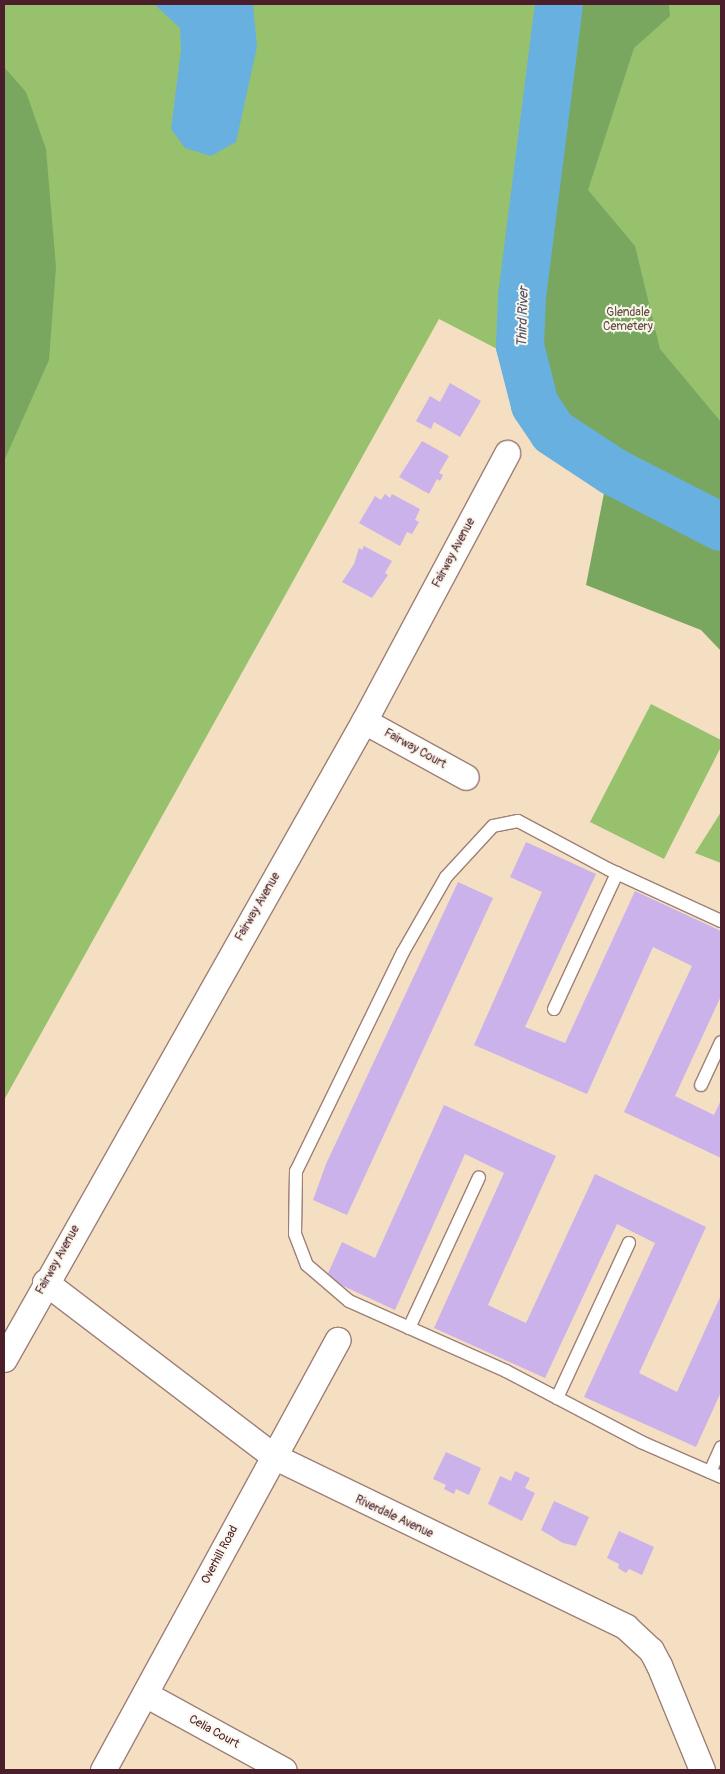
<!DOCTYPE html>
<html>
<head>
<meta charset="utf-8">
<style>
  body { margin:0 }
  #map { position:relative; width:725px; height:1774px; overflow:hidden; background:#f4dfc3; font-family:Pangolin,sans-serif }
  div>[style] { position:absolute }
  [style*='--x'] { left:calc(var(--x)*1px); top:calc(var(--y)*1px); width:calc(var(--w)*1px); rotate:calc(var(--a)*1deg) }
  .green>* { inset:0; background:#98c16d }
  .forest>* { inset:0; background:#7aa760 }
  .water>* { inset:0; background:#67b0df }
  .river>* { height:48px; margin:-24px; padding:0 24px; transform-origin:24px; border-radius:24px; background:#67b0df }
  .building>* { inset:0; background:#cbb2ea }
  .roads { filter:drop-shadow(1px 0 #9f7f77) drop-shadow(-1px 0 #9f7f77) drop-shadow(0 1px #9f7f77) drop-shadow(0 -1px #9f7f77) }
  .lane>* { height:12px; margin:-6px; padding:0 6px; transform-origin:6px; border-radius:6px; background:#fff }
  .street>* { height:25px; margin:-12.5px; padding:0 12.5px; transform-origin:12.5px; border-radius:12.5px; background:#fff }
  span { translate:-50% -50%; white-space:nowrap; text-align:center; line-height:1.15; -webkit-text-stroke:4px #fbf7ec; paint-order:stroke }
  .park-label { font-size:12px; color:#61503f }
  .street-label { font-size:12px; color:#4a1f2b }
  .water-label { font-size:14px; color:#54526a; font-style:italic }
  .frame { position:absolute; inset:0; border:5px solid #4a1f2b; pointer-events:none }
</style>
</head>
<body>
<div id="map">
  <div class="green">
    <i style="clip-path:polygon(4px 4px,559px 4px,536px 173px,520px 346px,505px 353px,439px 319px,4px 1100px)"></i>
    <i style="clip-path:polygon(583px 4px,721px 4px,721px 503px,539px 241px)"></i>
    <i style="clip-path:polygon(651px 704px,721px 740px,721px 747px,664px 859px,590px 822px)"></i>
    <i style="clip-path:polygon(721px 812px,721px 863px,695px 853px)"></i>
  </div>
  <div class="forest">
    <i style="clip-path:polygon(559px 4px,669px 4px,670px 16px,634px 48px,588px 190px,635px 246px,660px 349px,721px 422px,721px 651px,701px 630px,586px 585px,605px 488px,537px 431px,505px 353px,520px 346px,536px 173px)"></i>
    <i style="clip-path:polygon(4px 67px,26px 92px,46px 149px,56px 267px,49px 360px,4px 461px)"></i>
  </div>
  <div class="water">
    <i style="clip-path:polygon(154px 4px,253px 4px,257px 47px,236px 142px,211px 156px,185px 148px,171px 129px,181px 50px,180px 28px)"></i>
  </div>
  <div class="river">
    <i style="--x:559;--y:4;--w:296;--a:97.2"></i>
    <i style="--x:522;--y:298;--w:48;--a:92.4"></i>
    <i style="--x:520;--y:346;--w:61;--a:75.7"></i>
    <i style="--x:535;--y:405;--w:32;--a:56"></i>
    <i style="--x:553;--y:432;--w:73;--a:33.3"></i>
    <i style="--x:614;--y:472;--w:120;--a:27.2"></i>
  </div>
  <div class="building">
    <i style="clip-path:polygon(450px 383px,481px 401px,460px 437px,434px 422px,431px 429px,416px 421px,430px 396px,440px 402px)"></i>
    <i style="clip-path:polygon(422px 441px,449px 456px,439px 473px,443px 475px,440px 481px,437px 479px,429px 494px,399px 477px)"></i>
    <i style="clip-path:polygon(385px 494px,390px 498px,392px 494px,420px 509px,415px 520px,419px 522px,412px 534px,407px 532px,400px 546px,359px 523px,375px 496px,381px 500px)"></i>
    <i style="clip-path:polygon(364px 546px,392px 561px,385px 573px,388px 575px,372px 598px,342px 582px,354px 564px,359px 548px,362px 550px)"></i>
    <i style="clip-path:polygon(526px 842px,596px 874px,525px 1027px,565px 1043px,635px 891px,721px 931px,721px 996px,675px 1096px,714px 1115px,721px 1100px,721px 1158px,624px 1112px,692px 966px,653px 947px,587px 1094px,474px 1045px,542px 892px,510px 877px)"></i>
    <i style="clip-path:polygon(458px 882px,493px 898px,347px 1215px,313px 1200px,326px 1164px)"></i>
    <i style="clip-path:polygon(444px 1105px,556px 1156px,488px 1305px,526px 1323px,595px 1174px,706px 1227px,639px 1373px,677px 1392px,721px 1295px,721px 1392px,696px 1447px,584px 1397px,655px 1243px,617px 1224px,545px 1378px,434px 1328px,504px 1173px,465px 1154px,395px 1310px,326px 1278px,342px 1242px,375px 1258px)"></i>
    <i style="clip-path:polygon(446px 1452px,481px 1468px,469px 1495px,456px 1489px,454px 1494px,444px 1489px,446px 1485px,433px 1479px)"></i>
    <i style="clip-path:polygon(515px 1471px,530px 1478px,525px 1488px,535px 1493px,522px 1521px,488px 1504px,500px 1476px,511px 1481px)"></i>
    <i style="clip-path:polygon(554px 1501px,589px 1517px,576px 1546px,563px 1543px,541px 1530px)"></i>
    <i style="clip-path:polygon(619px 1531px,654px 1547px,642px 1575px,629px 1569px,626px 1573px,618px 1568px,619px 1564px,607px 1558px)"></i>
  </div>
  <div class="roads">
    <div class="lane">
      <i style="--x:721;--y:921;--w:124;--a:-155.3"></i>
      <i style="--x:608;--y:869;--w:102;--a:-151.9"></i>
      <i style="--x:518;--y:821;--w:25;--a:169"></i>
      <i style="--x:493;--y:826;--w:69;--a:132.7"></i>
      <i style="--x:446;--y:877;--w:86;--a:119.8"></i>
      <i style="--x:403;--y:952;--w:244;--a:116"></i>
      <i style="--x:296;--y:1171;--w:63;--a:90.9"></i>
      <i style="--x:295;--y:1234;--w:33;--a:69"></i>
      <i style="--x:307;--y:1265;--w:55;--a:40.6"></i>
      <i style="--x:349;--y:1301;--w:172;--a:24"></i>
      <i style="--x:506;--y:1371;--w:153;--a:27.7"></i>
      <i style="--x:641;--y:1442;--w:87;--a:23.6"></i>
      <i style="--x:554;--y:1009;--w:150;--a:-65.1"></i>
      <i style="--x:701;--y:1085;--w:47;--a:-65.1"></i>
      <i style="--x:409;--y:1328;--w:166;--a:-65.1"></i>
      <i style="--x:557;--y:1398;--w:171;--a:-65.1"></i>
      <i style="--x:710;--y:1472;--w:27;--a:-66"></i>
    </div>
    <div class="street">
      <i style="--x:364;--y:721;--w:116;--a:28.8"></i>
      <i style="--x:45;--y:1282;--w:287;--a:37.3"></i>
      <i style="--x:273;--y:1456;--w:392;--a:25.8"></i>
      <i style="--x:626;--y:1627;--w:34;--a:43"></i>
      <i style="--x:651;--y:1650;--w:17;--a:62"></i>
      <i style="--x:659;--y:1665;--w:113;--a:67.7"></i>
      <i style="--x:4;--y:1359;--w:733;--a:-60.57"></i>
      <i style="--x:364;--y:721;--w:304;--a:-61.9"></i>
      <i style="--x:145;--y:1694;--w:158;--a:28.7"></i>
      <i style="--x:103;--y:1770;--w:490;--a:-61.4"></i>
    </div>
  </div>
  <div class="park-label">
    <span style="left:628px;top:320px">Glendale<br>Cemetery</span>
  </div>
  <div class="street-label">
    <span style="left:454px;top:553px;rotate:-62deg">Fairway Avenue</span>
    <span style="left:415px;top:749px;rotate:29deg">Fairway Court</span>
    <span style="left:258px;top:907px;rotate:-60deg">Fairway Avenue</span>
    <span style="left:58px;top:1260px;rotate:-61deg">Fairway Avenue</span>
    <span style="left:394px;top:1517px;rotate:25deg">Riverdale Avenue</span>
    <span style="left:220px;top:1555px;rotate:-62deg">Overhill Road</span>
    <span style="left:214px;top:1732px;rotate:29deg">Celia Court</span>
  </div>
  <div class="water-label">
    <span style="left:523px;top:317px;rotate:-88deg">Third River</span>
  </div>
  <div class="frame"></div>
</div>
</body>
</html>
